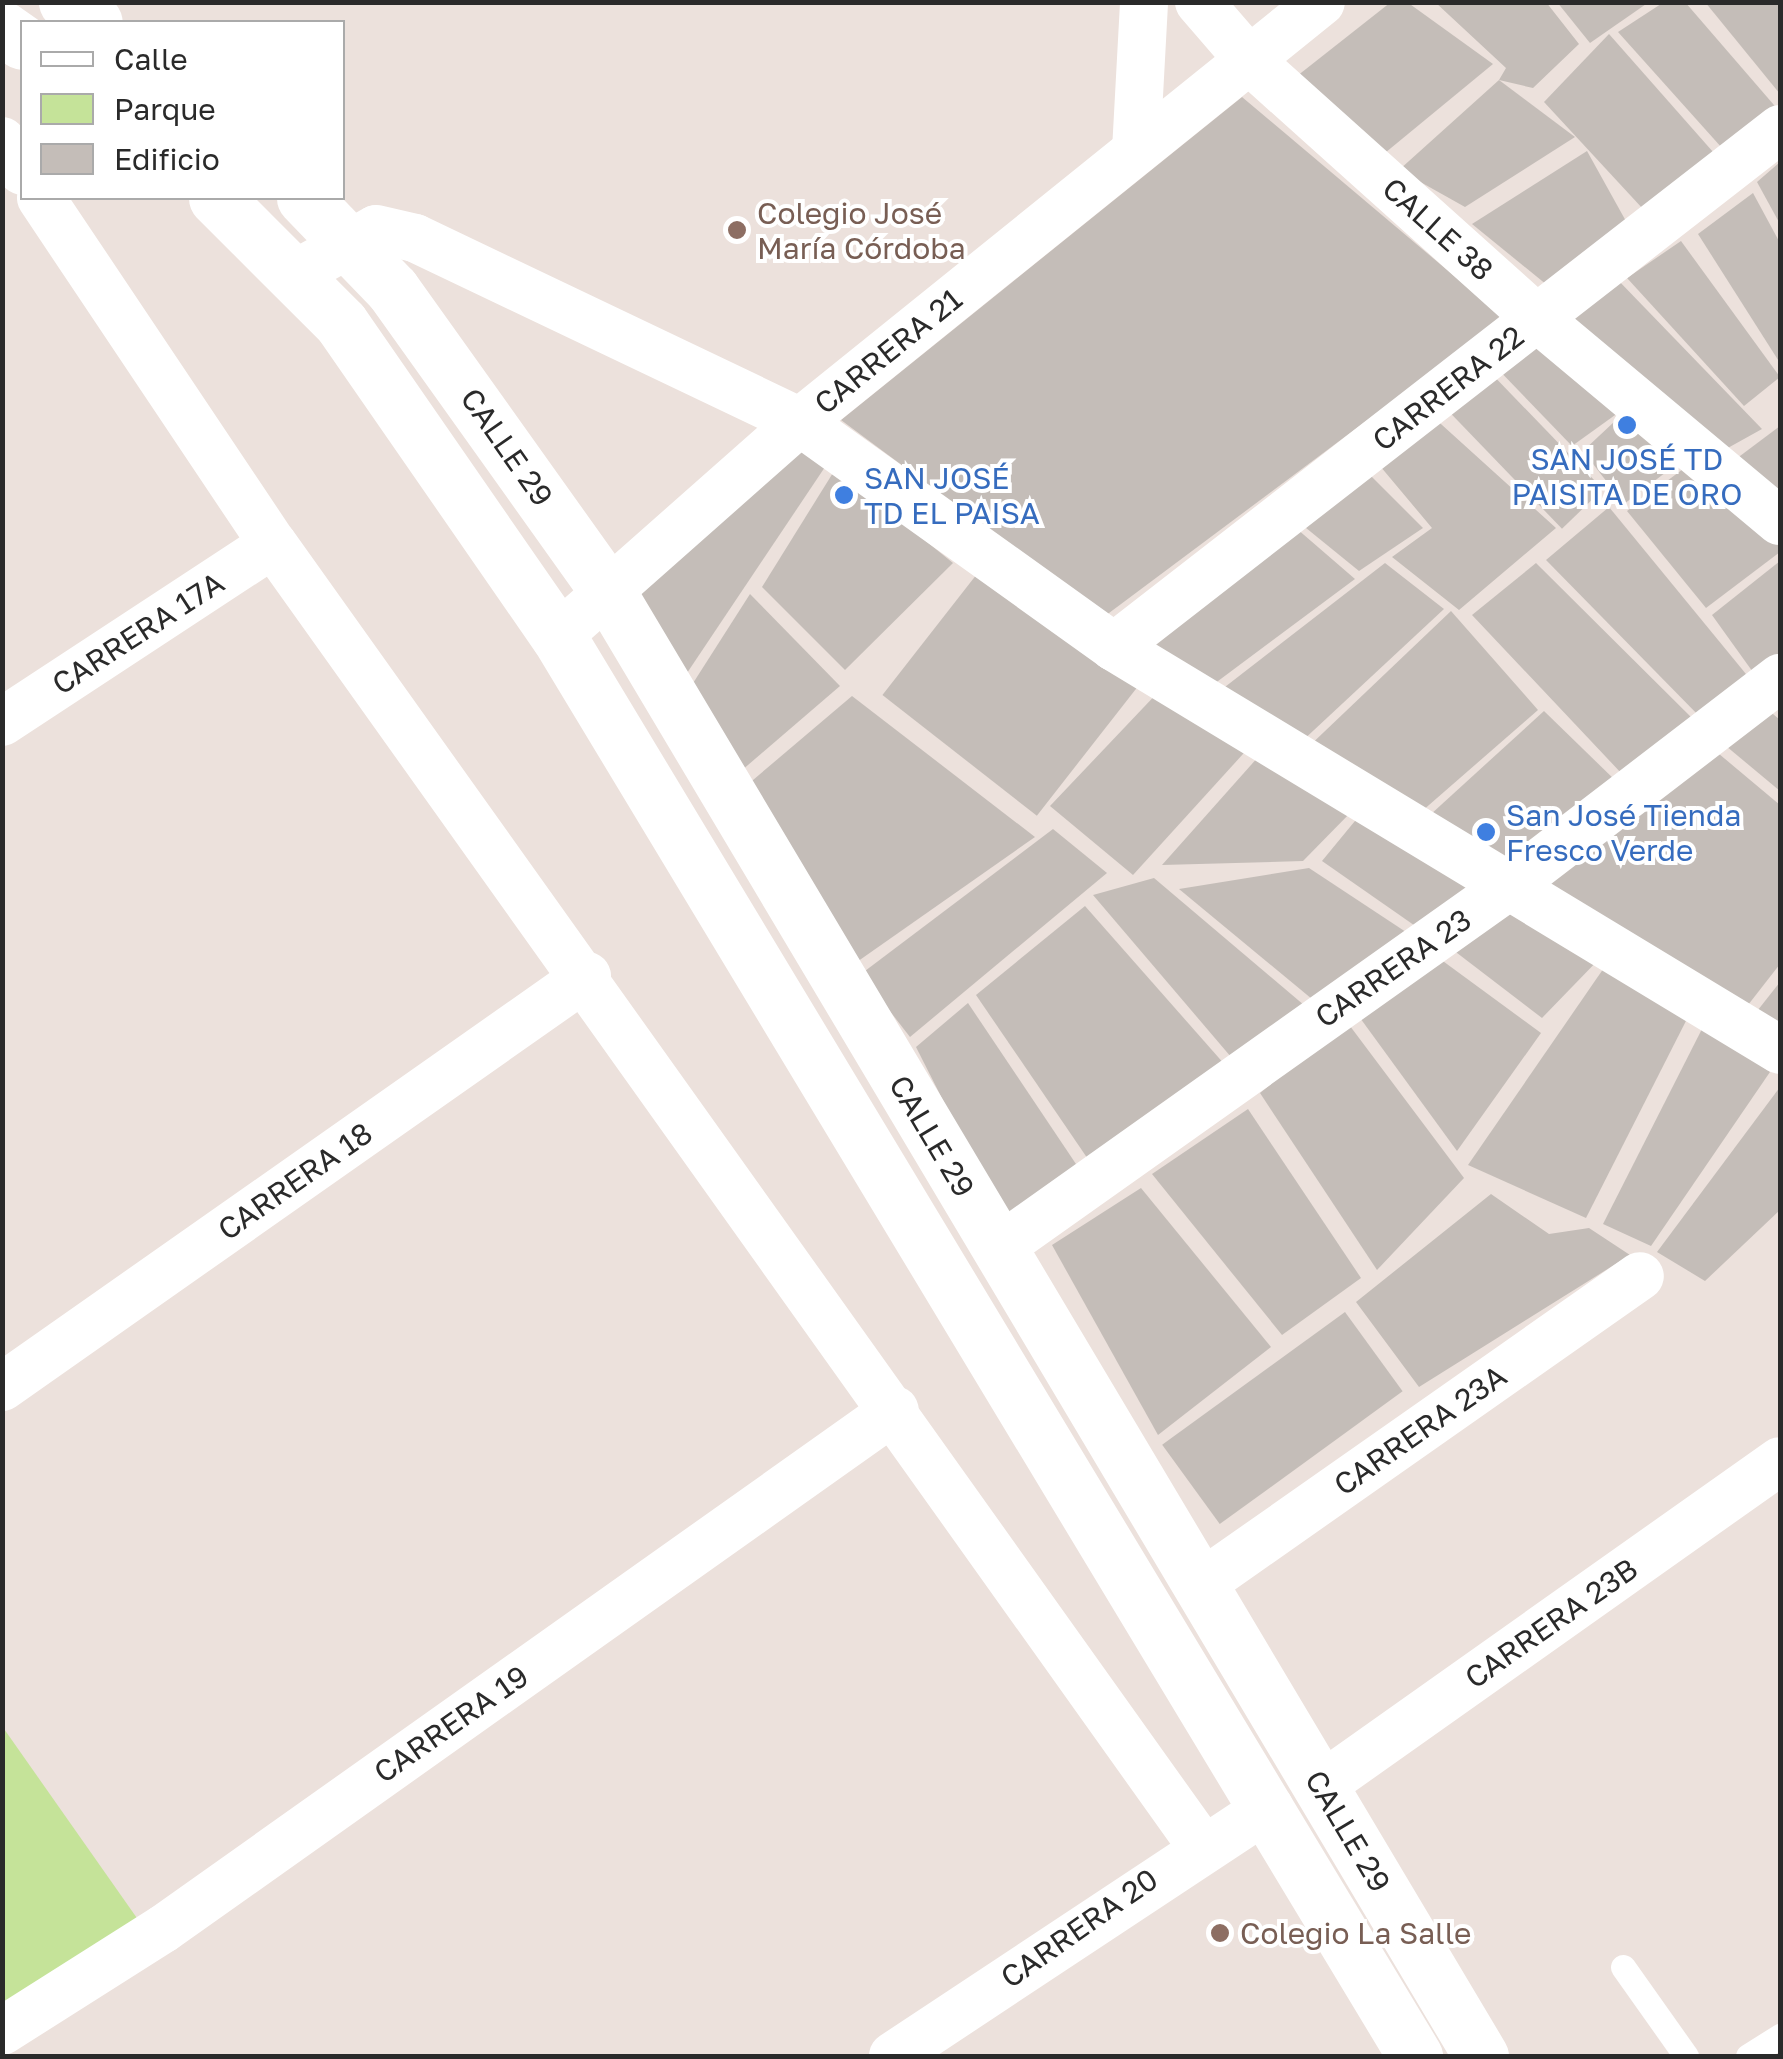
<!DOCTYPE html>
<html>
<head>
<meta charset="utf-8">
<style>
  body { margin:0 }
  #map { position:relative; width:1783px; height:2059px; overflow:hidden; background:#ece1dc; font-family:"Golos Text",sans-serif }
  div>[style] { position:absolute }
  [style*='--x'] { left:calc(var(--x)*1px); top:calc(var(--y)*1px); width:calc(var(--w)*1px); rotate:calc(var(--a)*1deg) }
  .green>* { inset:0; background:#c5e399 }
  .building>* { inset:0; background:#c4bdb8; transform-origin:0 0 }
  .service>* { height:25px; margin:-12.5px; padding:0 12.5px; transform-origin:12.5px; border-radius:12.5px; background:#fff }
  .minor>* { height:48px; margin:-24px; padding:0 24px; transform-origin:24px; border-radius:24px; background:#fff }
  .secondary>* { height:55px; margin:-27.5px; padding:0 27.5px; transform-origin:27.5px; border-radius:27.5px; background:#fff }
  .dots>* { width:28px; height:28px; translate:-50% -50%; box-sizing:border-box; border:5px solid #fff; border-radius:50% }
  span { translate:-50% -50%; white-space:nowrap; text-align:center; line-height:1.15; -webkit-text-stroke:8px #fff; paint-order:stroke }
  .education-label { font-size:30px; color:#785e54 }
  .left { translate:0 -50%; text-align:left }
  .street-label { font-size:30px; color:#2a2a2a }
  .shop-label { font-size:30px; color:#366cbe }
  .frame { position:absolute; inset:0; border:5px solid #2a2a2a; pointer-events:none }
  .legend { position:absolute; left:20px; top:20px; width:325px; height:180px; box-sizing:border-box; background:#fff; border:2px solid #aaa; margin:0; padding:12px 18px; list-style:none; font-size:30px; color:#2a2a2a }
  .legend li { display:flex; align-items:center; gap:20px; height:50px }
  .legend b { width:50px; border:2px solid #aaa }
</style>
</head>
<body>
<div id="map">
  <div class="green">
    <i style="clip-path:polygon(2px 1726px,139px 1921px,2px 2015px)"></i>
  </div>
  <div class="building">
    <i style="clip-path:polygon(1391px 2px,1407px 2px,1493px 64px,1374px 162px,1292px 80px)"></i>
    <i style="clip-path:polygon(1435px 2px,1546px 2px,1579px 44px,1533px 88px,1499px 80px,1506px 68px)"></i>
    <i style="clip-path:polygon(1557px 2px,1649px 2px,1590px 43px)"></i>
    <i style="clip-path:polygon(1664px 2px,1685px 2px,1780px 112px,1722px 148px,1618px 32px)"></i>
    <i style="clip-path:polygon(1705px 2px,1780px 2px,1780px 94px)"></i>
    <i style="clip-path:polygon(1609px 34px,1721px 161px,1643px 209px,1544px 102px)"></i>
    <i style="clip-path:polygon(1499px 80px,1575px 137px,1465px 207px,1399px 170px)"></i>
    <i style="clip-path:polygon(1242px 97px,1504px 318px,1105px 616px,841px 420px)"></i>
    <i style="clip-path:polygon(1587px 151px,1632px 232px,1547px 285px,1472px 224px)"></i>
    <i style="clip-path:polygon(1780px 162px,1780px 224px,1757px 182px)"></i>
    <i style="clip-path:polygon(1753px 193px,1780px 243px,1780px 363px,1698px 234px)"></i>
    <i style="clip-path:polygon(1681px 241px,1780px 377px,1744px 406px,1627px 278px)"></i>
    <i style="clip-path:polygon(1616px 278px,1762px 429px,1717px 454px,1556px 323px)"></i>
    <i style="clip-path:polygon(1538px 333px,1629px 405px,1572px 446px,1493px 364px)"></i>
    <i style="left:1487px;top:369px;width:167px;height:57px;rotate:46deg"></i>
    <i style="clip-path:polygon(1630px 407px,1690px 454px,1624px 504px,1583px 451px)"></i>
    <i style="clip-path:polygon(1431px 415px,1556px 528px,1459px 610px,1392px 557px,1432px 528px,1375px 460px)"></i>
    <i style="clip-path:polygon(1780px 426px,1780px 503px,1736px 459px)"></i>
    <i style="clip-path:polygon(795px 440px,827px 464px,681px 682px,624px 591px)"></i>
    <i style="clip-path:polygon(1695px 460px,1780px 532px,1780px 552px,1706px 608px,1627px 511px)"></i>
    <i style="clip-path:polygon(1362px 467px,1423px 528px,1359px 571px,1295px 519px)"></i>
    <i style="clip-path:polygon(836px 468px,953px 563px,845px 670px,762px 587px)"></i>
    <i style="clip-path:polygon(1609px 507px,1755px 685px,1704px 721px,1546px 560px)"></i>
    <i style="clip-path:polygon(1289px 522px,1355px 579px,1206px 690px,1128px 647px)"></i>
    <i style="clip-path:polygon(1780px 561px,1780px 667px,1760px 682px,1712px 615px)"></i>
    <i style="clip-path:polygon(1385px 563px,1444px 609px,1299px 744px,1212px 697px)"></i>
    <i style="clip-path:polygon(1536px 563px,1699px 725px,1623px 775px,1472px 615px)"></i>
    <i style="left:984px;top:565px;width:196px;height:165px;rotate:38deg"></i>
    <i style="clip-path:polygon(750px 594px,840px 686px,734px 777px,688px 691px)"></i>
    <i style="clip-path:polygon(1451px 611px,1538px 710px,1421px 812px,1303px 752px)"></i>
    <i style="clip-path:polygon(1162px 688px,1253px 743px,1133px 875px,1050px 806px)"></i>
    <i style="clip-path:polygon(852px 696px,1035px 837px,854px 964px,740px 791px)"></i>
    <i style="clip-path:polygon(1766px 708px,1780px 720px,1780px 791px,1720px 741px)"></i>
    <i style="clip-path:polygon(1544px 711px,1618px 783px,1507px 859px,1430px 815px)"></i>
    <i style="clip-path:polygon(1706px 743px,1780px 805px,1780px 964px,1741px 1014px,1531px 881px)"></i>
    <i style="clip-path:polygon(1267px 747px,1355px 808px,1303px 861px,1162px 865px)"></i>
    <i style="clip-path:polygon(1364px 810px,1475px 884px,1421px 930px,1322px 861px)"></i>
    <i style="clip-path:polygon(1053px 829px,1107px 873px,910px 1037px,861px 974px)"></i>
    <i style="clip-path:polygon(1309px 868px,1412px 936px,1318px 1004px,1179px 889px)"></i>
    <i style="clip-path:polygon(1154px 878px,1311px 1011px,1237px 1064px,1093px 895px)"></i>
    <i style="clip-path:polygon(1508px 898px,1603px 955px,1542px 1018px,1444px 943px)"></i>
    <i style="clip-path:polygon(1085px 906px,1226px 1066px,1092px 1165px,976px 995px)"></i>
    <i style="clip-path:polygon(1436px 956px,1541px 1033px,1457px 1151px,1355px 1011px)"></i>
    <i style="clip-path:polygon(1608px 962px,1689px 1015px,1586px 1218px,1468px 1165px)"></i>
    <i style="clip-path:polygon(1780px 982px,1780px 1032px,1754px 1015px)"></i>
    <i style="clip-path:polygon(968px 1003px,1080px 1170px,1006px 1225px,916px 1047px)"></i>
    <i style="clip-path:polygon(1347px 1022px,1464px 1178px,1377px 1270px,1260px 1093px)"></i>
    <i style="clip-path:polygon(1704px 1025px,1770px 1072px,1651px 1246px,1603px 1224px)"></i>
    <i style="clip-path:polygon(1780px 1087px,1780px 1210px,1705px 1281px,1657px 1252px)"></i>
    <i style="clip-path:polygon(1248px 1109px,1361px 1278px,1282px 1335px,1152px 1174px)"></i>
    <i style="clip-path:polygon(1141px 1188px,1271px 1347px,1158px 1435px,1052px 1245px)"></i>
    <i style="clip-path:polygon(1491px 1194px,1549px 1234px,1589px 1228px,1630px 1255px,1419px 1387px,1356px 1302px)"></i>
    <i style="left:1345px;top:1312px;width:98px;height:226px;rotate:54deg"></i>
  </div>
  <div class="service">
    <i style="--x:1623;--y:1967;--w:109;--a:54.7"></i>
    <i style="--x:1748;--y:2056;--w:38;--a:-32"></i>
  </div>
  <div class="minor">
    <i style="--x:1199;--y:2;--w:77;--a:49.2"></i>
    <i style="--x:1249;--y:60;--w:388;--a:41.9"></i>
    <i style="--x:1538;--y:319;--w:315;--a:39.9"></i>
    <i style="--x:2;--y:141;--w:36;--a:56"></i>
    <i style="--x:1136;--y:151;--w:149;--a:-86.9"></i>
    <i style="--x:41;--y:198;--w:417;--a:56.2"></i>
    <i style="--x:273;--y:544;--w:1597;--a:54.51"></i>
    <i style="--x:297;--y:273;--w:90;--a:-29.1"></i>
    <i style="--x:376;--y:229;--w:40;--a:13"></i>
    <i style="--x:415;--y:238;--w:427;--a:25.5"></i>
    <i style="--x:800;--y:422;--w:386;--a:35.6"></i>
    <i style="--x:1114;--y:647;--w:778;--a:31.18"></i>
    <i style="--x:558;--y:636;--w:323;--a:-41.5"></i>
    <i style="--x:800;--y:422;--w:669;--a:-38.87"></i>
    <i style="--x:1114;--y:647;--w:844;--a:-37.87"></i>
    <i style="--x:2;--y:722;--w:324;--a:-33.3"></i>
    <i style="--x:999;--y:1248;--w:625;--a:-35.37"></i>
    <i style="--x:1509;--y:886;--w:342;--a:-37.5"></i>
    <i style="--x:2;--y:1387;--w:715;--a:-35.09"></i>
    <i style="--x:1201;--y:1584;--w:536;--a:-35.05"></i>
    <i style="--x:1321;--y:1786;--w:562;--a:-35.3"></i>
    <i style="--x:2;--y:2031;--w:191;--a:-32.4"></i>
    <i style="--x:163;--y:1929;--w:897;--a:-35.34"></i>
    <i style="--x:893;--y:2056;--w:451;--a:-33.5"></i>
  </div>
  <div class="secondary">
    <i style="--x:66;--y:2;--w:35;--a:35"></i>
    <i style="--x:2;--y:28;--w:24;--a:35"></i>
    <i style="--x:216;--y:198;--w:177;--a:45"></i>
    <i style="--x:341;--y:323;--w:381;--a:55.3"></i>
    <i style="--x:558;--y:636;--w:1659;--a:58.89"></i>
    <i style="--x:304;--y:198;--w:127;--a:46"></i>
    <i style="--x:392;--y:289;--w:370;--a:54.5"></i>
    <i style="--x:607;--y:590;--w:1707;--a:59.2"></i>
  </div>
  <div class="dots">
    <i style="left:737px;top:230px;background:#8d6e63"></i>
    <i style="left:1627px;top:425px;background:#3f7fe0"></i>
    <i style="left:844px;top:495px;background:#3f7fe0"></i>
    <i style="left:1486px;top:832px;background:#3f7fe0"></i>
    <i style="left:1220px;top:1933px;background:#8d6e63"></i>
  </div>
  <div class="education-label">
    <span class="left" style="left:757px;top:230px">Colegio José<br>María Córdoba</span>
    <span class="left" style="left:1240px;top:1933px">Colegio La Salle</span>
  </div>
  <div class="street-label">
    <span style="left:1438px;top:229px;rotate:42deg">CALLE 38</span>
    <span style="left:888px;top:351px;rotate:-39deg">CARRERA 21</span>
    <span style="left:1448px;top:388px;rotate:-38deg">CARRERA 22</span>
    <span style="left:507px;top:447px;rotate:55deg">CALLE 29</span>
    <span style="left:138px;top:633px;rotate:-33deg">CARRERA 17A</span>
    <span style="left:1393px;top:968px;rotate:-35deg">CARRERA 23</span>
    <span style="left:932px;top:1136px;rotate:59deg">CALLE 29</span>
    <span style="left:295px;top:1181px;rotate:-35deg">CARRERA 18</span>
    <span style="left:1420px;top:1430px;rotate:-35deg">CARRERA 23A</span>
    <span style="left:1551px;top:1623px;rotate:-35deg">CARRERA 23B</span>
    <span style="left:451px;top:1724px;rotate:-35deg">CARRERA 19</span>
    <span style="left:1348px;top:1831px;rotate:59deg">CALLE 29</span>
    <span style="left:1079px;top:1928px;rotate:-35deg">CARRERA 20</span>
  </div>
  <div class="shop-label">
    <span style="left:1627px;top:476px">SAN JOSÉ TD<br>PAISITA DE ORO</span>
    <span class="left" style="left:864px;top:495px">SAN JOSÉ<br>TD EL PAISA</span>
    <span class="left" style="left:1506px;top:832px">San José Tienda<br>Fresco Verde</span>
  </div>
  <div class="frame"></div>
  <ul class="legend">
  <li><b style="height:12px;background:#fff"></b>Calle</li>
  <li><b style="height:28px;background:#c5e399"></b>Parque</li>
  <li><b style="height:28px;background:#c4bdb8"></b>Edificio</li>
  </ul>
</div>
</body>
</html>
